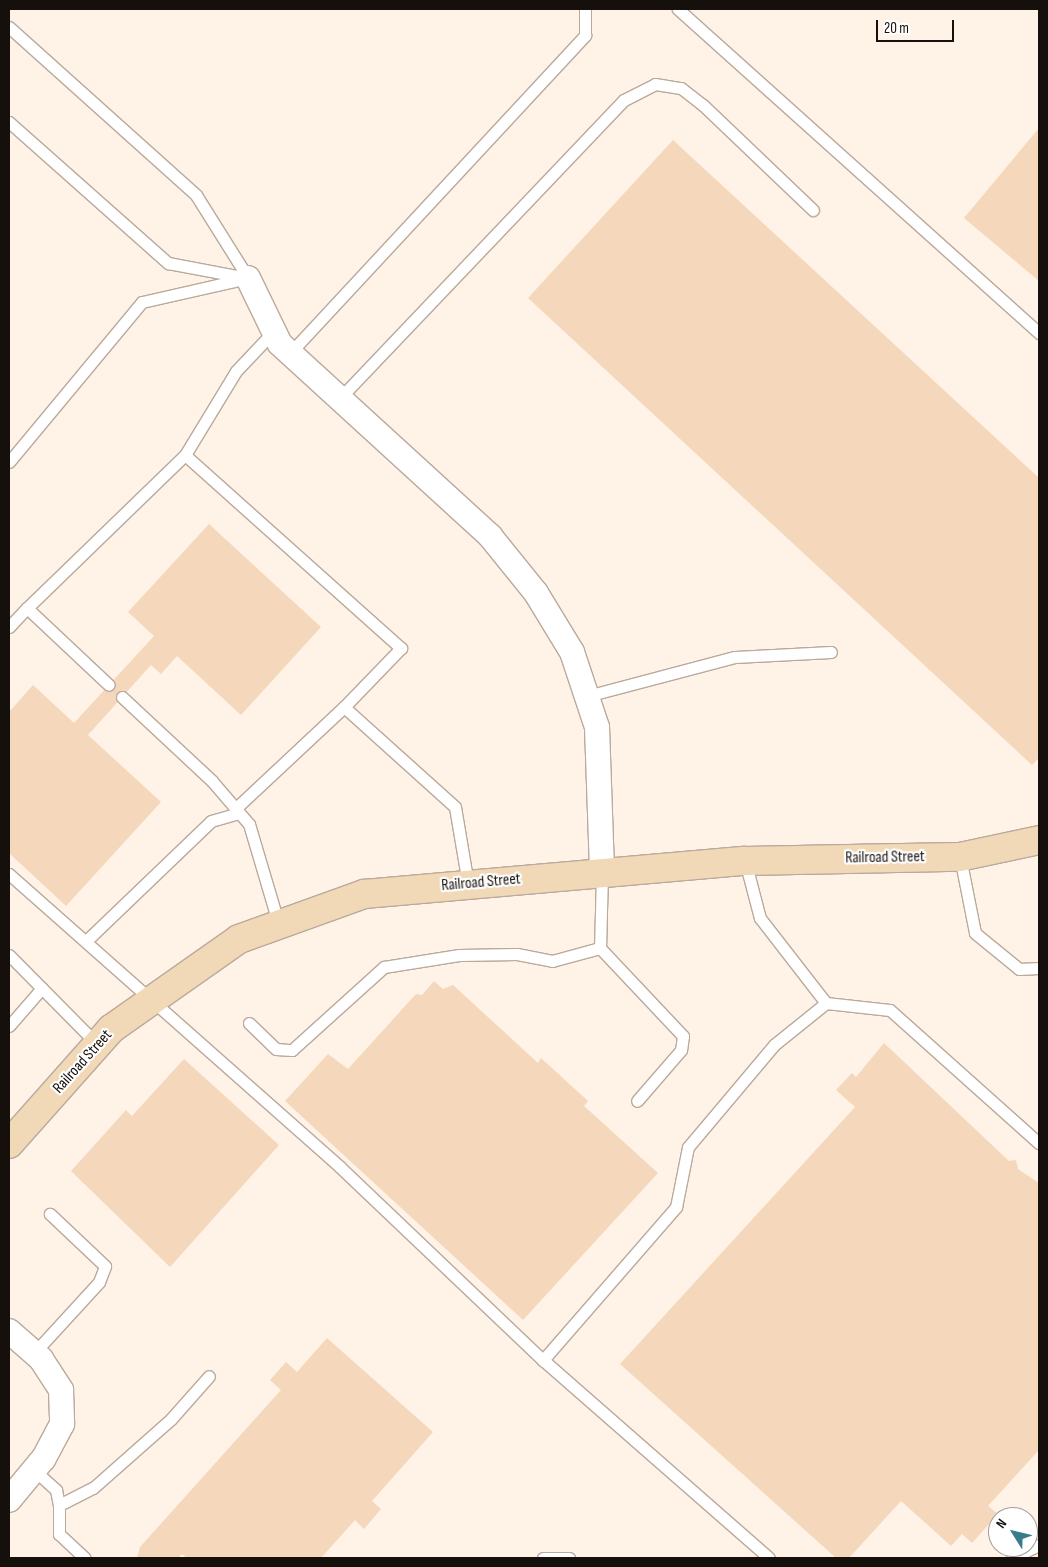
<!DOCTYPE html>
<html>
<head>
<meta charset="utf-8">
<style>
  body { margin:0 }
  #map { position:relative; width:1048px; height:1567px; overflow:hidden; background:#fff2e6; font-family:"Sofia Sans Condensed",sans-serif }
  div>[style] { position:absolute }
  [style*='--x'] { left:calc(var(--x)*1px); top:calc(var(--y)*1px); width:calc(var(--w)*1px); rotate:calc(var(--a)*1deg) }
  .building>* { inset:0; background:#f5d7bc }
  .roads { filter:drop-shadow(1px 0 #b9aa9c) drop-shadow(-1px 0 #b9aa9c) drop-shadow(0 1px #b9aa9c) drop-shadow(0 -1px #b9aa9c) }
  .lane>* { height:11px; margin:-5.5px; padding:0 5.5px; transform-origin:5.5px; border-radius:5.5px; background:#fff }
  .street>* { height:24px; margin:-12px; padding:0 12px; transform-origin:12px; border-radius:12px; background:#fff }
  .secondary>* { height:28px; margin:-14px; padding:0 14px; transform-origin:14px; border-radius:14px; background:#f1d8b6 }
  span { translate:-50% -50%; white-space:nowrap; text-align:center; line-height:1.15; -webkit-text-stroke:4.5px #fff; paint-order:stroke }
  .street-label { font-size:16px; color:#16100c }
  .frame { position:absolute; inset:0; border:10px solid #16100c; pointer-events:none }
  .north { position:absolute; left:988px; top:1507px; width:50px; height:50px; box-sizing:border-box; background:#fff; border:1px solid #a29f9e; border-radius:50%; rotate:306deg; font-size:14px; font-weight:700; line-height:20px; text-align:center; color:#16100c }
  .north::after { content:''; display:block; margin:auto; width:18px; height:22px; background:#397d8c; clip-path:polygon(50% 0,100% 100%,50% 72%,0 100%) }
  .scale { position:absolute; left:876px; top:20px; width:78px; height:22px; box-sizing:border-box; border:2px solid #16100c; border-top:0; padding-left:6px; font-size:15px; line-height:18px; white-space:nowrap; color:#16100c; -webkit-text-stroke:4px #fff; paint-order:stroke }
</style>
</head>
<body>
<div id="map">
  <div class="building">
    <i style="clip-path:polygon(1039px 128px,1039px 281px,964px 218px)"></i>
    <i style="clip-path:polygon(673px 140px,1039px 478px,1039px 758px,1032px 765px,528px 298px)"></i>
    <i style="clip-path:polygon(209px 524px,321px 627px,241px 715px,177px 656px,161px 674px,151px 665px,88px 735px,161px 802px,66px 906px,9px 853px,9px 712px,33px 685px,74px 723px,154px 636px,128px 612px)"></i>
    <i style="clip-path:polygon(434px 981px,443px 989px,453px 985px,538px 1063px,541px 1058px,588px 1101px,584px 1106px,658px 1173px,523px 1320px,285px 1101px,328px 1054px,348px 1069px,416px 994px,422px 995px)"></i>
    <i style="clip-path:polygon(884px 1043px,1009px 1161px,1016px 1160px,1018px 1169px,1039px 1183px,1039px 1450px,988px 1506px,998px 1514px,972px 1543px,962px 1534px,951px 1546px,901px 1501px,849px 1558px,836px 1558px,620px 1364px,855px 1107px,836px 1090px,852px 1073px,856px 1077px)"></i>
    <i style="clip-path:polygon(184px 1059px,279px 1145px,170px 1267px,71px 1171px,126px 1110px,132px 1116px)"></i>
    <i style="clip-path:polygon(327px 1338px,433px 1432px,372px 1501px,381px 1509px,364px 1529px,355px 1520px,321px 1558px,187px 1558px,182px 1554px,178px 1558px,137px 1558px,140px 1547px,281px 1390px,270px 1380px,286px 1362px,297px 1372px)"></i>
  </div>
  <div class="roads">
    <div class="lane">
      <i style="--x:678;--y:9;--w:485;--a:41.9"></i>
      <i style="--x:9;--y:27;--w:251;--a:41.9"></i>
      <i style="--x:196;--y:195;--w:98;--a:57.9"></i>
      <i style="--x:9;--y:122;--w:213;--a:41.6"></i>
      <i style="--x:168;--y:263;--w:75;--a:10.7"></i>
      <i style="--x:290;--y:353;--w:434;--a:-47.1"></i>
      <i style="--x:585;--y:35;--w:26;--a:-90"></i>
      <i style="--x:340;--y:398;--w:412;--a:-46.4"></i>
      <i style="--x:624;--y:100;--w:35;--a:-27"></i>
      <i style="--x:655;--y:84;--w:26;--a:9"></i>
      <i style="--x:681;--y:88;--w:28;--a:38"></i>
      <i style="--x:703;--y:105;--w:152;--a:43.7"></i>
      <i style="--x:185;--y:455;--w:98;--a:-58.7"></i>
      <i style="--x:236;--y:371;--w:55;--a:-46.5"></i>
      <i style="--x:9;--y:462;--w:208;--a:-50.3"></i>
      <i style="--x:142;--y:302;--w:109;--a:-12.8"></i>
      <i style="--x:27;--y:608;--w:220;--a:-44.1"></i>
      <i style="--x:185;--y:455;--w:290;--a:41.8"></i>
      <i style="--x:401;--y:648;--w:82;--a:134"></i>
      <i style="--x:9;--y:627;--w:26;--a:-47"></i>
      <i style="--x:27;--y:608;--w:112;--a:43.2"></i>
      <i style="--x:587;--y:696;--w:153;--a:-14.8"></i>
      <i style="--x:735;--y:657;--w:96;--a:-3"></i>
      <i style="--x:122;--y:697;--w:123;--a:43"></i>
      <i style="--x:212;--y:781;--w:57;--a:49.3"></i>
      <i style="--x:249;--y:824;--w:105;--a:73.5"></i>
      <i style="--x:236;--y:808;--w:148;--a:-43.1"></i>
      <i style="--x:344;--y:707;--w:149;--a:42"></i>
      <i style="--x:455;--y:807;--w:78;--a:80.4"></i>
      <i style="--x:960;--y:857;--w:77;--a:78.8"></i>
      <i style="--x:975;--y:933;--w:57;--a:39.3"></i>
      <i style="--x:1019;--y:969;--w:20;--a:-3"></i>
      <i style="--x:745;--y:861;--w:59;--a:75.3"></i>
      <i style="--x:760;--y:918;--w:108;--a:52.2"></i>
      <i style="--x:826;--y:1003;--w:67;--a:141.1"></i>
      <i style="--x:774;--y:1045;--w:133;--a:130.1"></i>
      <i style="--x:688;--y:1147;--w:61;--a:101.3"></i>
      <i style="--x:676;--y:1207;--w:203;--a:131"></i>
      <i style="--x:543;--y:1360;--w:300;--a:41.2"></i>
      <i style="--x:602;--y:873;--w:75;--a:91.5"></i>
      <i style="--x:600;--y:948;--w:121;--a:46.7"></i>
      <i style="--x:683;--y:1036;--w:14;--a:98"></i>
      <i style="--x:681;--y:1050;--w:67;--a:130.8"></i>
      <i style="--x:9;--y:874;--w:442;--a:41.5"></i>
      <i style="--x:340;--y:1167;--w:280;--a:43.6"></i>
      <i style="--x:86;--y:941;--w:173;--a:-43.8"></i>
      <i style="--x:211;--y:821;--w:29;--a:-16"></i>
      <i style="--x:9;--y:955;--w:127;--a:45.3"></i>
      <i style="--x:826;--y:1003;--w:64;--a:6.2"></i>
      <i style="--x:890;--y:1010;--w:200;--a:41.8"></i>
      <i style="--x:249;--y:1023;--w:37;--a:44"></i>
      <i style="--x:276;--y:1049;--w:16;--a:4"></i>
      <i style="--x:292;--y:1050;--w:124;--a:-42.1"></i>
      <i style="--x:384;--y:967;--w:76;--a:-9.1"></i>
      <i style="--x:459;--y:955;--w:58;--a:-1"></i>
      <i style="--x:517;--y:954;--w:36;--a:11"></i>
      <i style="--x:552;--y:961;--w:50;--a:-15.2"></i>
      <i style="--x:9;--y:1026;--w:50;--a:-49"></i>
      <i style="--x:34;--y:1353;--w:96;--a:-47.5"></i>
      <i style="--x:99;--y:1282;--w:17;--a:-69"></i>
      <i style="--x:105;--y:1266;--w:76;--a:-136.6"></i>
      <i style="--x:34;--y:1470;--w:30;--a:42"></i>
      <i style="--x:56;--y:1490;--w:15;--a:79"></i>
      <i style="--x:59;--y:1505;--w:38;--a:-27"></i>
      <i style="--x:93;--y:1488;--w:104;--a:-41.5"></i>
      <i style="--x:171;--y:1419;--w:57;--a:-48.5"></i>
      <i style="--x:59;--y:1505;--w:29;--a:90"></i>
      <i style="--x:59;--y:1534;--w:35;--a:43"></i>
      <i style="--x:543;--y:1558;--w:26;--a:0"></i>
      <i style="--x:1012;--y:1558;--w:30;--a:-26"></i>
    </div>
    <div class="street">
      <i style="--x:248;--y:278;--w:73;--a:64.1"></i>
      <i style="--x:280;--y:344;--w:285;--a:42.4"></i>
      <i style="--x:490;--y:536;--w:73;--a:51.1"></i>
      <i style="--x:536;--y:593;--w:69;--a:58.6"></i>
      <i style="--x:572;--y:652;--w:79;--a:71.6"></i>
      <i style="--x:597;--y:727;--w:146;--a:88"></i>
      <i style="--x:9;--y:1331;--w:43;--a:41.2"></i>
      <i style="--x:41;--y:1359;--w:37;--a:57"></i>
      <i style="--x:61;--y:1390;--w:34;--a:88"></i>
      <i style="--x:62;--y:1424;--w:40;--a:118"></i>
      <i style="--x:43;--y:1459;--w:53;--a:129.7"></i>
    </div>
    <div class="secondary">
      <i style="--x:9;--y:1144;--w:154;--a:-48.4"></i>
      <i style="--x:111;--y:1029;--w:156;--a:-35.1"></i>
      <i style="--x:239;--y:939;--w:133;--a:-19.8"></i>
      <i style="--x:364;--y:894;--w:382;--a:-5"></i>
      <i style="--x:745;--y:861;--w:215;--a:-1.1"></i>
      <i style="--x:960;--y:857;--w:81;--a:-12.1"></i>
    </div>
  </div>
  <div class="street-label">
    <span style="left:885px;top:858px;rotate:-1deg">Railroad Street</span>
    <span style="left:481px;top:883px;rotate:-5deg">Railroad Street</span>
    <span style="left:83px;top:1062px;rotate:-48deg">Railroad Street</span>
  </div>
  <div class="frame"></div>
  <div class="north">N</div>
  <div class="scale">20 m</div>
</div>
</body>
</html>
